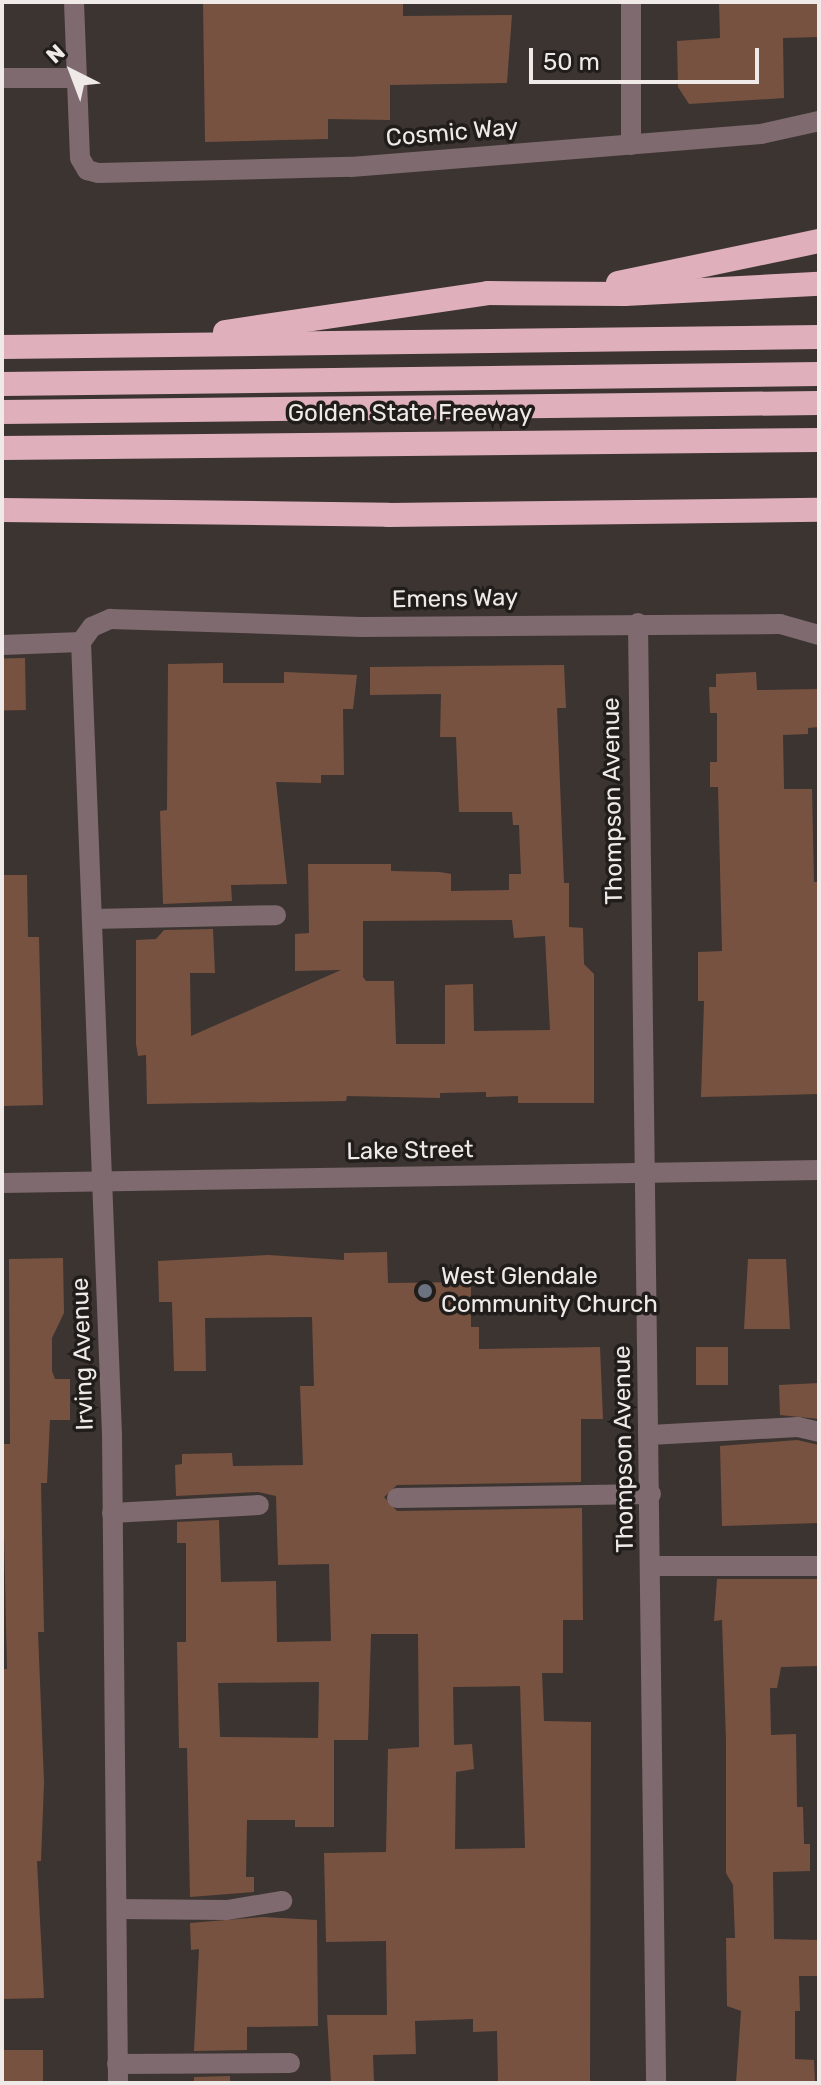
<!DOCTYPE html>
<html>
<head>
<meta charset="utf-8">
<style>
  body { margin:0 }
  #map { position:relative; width:821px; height:2085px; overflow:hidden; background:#3c3431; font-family:Rubik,sans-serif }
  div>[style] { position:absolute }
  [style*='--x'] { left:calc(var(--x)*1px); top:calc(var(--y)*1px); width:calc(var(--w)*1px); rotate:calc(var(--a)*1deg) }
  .building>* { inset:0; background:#785241; transform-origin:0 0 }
  .minor>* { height:20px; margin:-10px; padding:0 10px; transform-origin:10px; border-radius:10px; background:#7e6a6f }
  .highway>* { height:24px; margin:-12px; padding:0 12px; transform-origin:12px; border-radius:12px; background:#dfb0bc }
  .dots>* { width:22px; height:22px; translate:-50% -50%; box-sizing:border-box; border:4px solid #201d1b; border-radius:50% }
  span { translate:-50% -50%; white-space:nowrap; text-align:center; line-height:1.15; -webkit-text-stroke:7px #201d1b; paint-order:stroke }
  .street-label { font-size:24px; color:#efeae8 }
  .poi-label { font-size:24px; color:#efeae8 }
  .left { translate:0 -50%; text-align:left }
  .frame { position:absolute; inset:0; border:4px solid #efeae8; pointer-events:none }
  .north { position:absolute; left:32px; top:32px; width:80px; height:80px; -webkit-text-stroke:6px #201d1b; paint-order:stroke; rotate:318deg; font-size:22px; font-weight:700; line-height:32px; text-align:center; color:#efeae8 }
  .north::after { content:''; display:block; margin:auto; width:28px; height:36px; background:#efeae8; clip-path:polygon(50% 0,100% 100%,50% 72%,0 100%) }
  .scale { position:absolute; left:529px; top:48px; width:230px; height:36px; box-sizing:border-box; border:4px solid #efeae8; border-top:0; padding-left:10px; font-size:24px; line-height:28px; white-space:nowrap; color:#efeae8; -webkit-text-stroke:6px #201d1b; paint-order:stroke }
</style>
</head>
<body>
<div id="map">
  <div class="building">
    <i style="clip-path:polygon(203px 2px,403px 2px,403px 16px,512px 15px,507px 83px,390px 85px,390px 120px,328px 119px,328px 139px,205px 142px)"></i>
    <i style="clip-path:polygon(719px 2px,819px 2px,819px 37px,783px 38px,784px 98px,689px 104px,678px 87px,677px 41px,720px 38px)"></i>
    <i style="left:25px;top:658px;width:52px;height:23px;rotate:89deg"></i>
    <i style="clip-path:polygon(223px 663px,223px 683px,284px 683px,284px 672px,357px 675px,353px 709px,343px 709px,344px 775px,321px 775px,321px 783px,276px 782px,287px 884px,231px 885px,232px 901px,163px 904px,160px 811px,167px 810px,168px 664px)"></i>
    <i style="clip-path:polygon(evenodd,564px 665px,566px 708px,557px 708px,564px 883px,569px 883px,569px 927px,583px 928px,584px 964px,594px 974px,594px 1103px,518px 1103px,518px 1096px,486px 1097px,486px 1092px,440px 1093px,440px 1098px,347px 1096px,346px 1101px,147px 1104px,146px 1055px,138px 1056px,136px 1044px,136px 940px,156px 939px,164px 930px,213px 929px,215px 973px,190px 973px,191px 1036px,341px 970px,295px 971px,295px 934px,309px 933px,308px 864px,391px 864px,391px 871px,440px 872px,451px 874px,451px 891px,509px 890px,509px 874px,521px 874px,519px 825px,513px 825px,512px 812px,459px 812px,456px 737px,440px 737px,441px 694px,370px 695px,370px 667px,564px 665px,512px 920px,514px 938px,545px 936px,550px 1030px,474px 1031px,473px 984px,445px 985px,445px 1044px,396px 1044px,394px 981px,366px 981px,363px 977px,363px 921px,512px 920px)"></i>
    <i style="clip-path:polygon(756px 672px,757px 690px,819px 689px,819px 727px,808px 728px,808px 734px,783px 735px,784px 789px,812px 789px,814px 882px,819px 882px,819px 1094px,701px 1097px,704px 1001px,698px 1001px,698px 952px,722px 951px,718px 787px,710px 787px,710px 762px,717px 762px,717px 713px,710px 713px,709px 687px,716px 687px,716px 674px)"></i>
    <i style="clip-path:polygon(2px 875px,27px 875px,28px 937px,39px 937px,43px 1105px,2px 1106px)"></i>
    <i style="clip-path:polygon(evenodd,387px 1252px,388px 1283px,471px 1282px,471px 1327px,479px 1327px,479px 1349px,600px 1347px,603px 1419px,581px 1419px,581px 1482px,397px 1485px,384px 1497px,397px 1511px,582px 1508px,583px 1620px,563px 1620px,563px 1673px,542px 1673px,544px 1721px,591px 1722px,590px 2083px,498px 2083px,497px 2031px,473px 2032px,473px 2019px,415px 2021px,416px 2054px,373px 2055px,374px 2083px,331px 2083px,327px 2015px,387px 2015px,386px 1941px,326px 1942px,324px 1853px,386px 1852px,388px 1749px,419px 1747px,418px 1634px,371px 1634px,368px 1740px,334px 1740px,334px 1827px,295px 1827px,295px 1820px,247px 1820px,246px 1877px,254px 1877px,254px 1892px,190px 1897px,187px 1748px,179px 1748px,177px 1642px,186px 1642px,186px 1543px,177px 1543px,177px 1522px,219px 1520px,221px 1582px,276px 1581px,277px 1642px,331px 1641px,329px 1564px,278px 1565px,276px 1496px,258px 1492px,176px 1496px,175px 1465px,182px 1464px,182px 1454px,232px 1453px,233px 1466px,303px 1465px,300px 1386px,314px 1386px,312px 1317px,205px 1318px,206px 1371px,174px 1371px,172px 1302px,159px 1302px,158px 1261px,268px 1255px,344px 1260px,344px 1253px,387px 1252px,319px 1682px,318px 1738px,220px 1737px,218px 1683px,319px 1682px,387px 1252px,520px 1686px,525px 1848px,455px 1849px,456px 1772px,474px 1769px,472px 1744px,454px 1745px,453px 1687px,520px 1686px)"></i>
    <i style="clip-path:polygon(63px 1258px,64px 1313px,52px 1338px,52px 1371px,55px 1379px,70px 1379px,70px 1420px,50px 1420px,47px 1483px,41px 1483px,44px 1632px,38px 1632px,44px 1782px,41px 1861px,37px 1861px,44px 1998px,2px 1999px,2px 1669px,7px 1669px,2px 1444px,10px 1444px,9px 1259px)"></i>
    <i style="clip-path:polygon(748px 1259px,786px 1259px,790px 1329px,744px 1329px)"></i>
    <i style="left:696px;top:1347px;width:32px;height:38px"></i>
    <i style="clip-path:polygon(819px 1383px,819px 1419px,780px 1415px,779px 1385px)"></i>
    <i style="clip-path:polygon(797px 1440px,819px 1445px,819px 1523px,722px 1526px,720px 1446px)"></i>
    <i style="clip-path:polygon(717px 1579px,819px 1579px,819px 1666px,781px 1667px,777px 1688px,770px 1688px,771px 1735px,796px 1734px,797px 1807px,803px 1807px,804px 1844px,810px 1844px,810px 1871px,773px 1872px,774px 1939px,819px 1940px,819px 1976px,799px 1976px,800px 2011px,795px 2011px,795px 2059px,814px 2060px,815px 2083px,736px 2083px,741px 2011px,727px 2006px,726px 1938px,735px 1938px,733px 1885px,726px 1873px,726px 1740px,722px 1620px,714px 1621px)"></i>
    <i style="clip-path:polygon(263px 1917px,317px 1920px,318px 2026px,247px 2027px,247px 2050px,194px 2051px,199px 1949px,191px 1950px,190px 1923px)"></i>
    <i style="left:2px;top:2050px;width:41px;height:33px"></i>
    <i style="clip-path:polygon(230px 2076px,230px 2083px,194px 2083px,194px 2077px)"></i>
  </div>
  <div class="minor">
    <i style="--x:74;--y:2;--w:156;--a:87.8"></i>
    <i style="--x:80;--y:158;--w:14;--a:60"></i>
    <i style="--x:87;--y:170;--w:11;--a:15"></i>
    <i style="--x:98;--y:173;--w:253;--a:-1.4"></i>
    <i style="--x:351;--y:167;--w:411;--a:-4.6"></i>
    <i style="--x:761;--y:134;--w:59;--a:-12.6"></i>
    <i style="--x:631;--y:2;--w:143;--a:90"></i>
    <i style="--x:2;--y:78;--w:74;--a:0"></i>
    <i style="--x:638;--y:623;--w:1460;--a:89.29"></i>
    <i style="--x:2;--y:645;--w:79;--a:-2.2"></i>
    <i style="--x:92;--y:919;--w:184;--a:-1.2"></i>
    <i style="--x:2;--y:1183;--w:817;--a:-0.91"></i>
    <i style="--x:650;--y:1435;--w:148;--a:-3.1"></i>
    <i style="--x:798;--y:1427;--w:22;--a:13"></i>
    <i style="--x:397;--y:1498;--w:254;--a:-0.9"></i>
    <i style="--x:112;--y:1513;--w:147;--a:-3.1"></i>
    <i style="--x:652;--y:1566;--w:167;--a:0"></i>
    <i style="--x:117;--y:1909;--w:110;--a:0.5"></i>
    <i style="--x:227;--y:1910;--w:56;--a:-9.3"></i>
    <i style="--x:117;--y:2064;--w:173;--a:-0.3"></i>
    <i style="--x:118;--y:2083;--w:649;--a:-90.53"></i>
    <i style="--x:112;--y:1434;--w:793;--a:-92.24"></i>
    <i style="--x:81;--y:642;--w:19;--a:-54"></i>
    <i style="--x:92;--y:627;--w:20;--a:-24"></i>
    <i style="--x:110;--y:619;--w:251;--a:1.8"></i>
    <i style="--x:361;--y:627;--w:419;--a:-0.4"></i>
    <i style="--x:780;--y:624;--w:41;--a:15.8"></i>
  </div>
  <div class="highway">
    <i style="--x:618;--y:283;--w:205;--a:-11.8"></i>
    <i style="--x:225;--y:332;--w:266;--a:-8.4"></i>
    <i style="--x:488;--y:293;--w:137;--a:0.4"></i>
    <i style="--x:625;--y:294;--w:194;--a:-3"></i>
    <i style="--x:2;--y:347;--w:817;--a:-0.7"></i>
    <i style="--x:2;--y:384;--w:817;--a:-0.7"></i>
    <i style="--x:2;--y:412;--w:817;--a:-0.63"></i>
    <i style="--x:2;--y:448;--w:817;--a:-0.56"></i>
    <i style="--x:2;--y:510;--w:386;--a:0.7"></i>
    <i style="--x:388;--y:515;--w:431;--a:-0.7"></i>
  </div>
  <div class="dots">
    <i style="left:425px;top:1291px;background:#6b7280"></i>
  </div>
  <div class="street-label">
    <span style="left:452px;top:133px;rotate:-5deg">Cosmic Way</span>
    <span style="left:410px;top:414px">Golden State Freeway</span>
    <span style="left:455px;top:599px;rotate:-1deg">Emens Way</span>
    <span style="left:613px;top:801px;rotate:-91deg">Thompson Avenue</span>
    <span style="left:410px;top:1151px;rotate:-1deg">Lake Street</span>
    <span style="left:83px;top:1354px;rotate:-92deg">Irving Avenue</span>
    <span style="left:624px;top:1449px;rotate:-91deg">Thompson Avenue</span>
  </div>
  <div class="poi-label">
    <span class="left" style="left:441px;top:1291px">West Glendale<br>Community Church</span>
  </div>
  <div class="frame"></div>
  <div class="north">N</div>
  <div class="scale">50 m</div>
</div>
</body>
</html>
